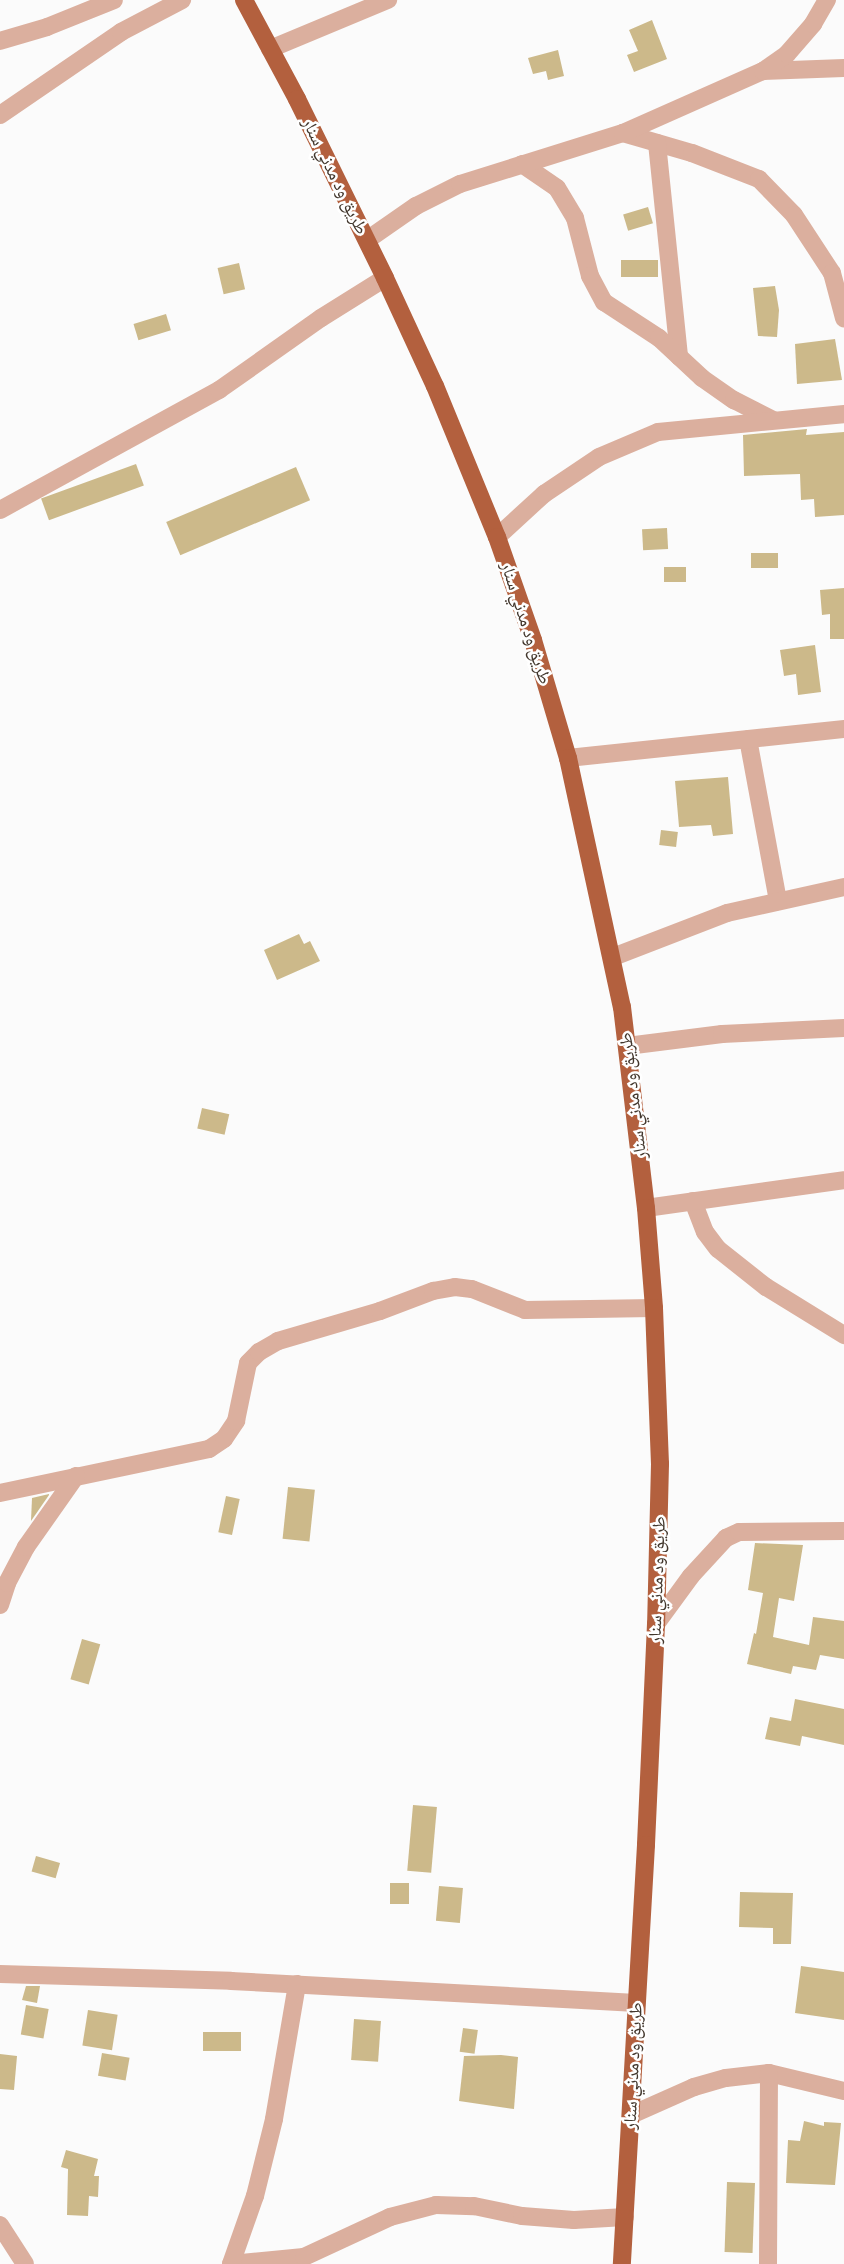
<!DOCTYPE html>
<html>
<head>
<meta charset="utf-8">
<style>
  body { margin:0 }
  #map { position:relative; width:844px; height:2264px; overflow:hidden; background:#fbfbfb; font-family:Cabin,"Noto Naskh Arabic",sans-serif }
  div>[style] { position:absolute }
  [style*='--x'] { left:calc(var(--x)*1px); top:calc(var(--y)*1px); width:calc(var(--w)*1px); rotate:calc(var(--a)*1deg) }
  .building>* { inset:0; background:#ccb98a; transform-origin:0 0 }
  .minor>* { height:18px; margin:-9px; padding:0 9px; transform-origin:9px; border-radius:9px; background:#dbaf9e }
  .tertiary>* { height:18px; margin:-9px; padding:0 9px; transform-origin:9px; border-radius:9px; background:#dbaf9e }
  .trunk>* { height:18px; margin:-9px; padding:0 9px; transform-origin:9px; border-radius:9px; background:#b3603e }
  span { translate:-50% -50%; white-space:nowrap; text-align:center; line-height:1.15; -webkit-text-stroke:5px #fff; paint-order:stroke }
  .street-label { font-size:18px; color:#42372d }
</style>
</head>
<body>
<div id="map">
  <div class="building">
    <i style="clip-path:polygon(652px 20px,667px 59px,634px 72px,627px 55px,638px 51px,629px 30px)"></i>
    <i style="clip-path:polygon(558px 50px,564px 76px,548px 80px,546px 71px,533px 74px,528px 58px)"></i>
    <i style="left:648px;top:207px;width:17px;height:26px;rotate:73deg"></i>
    <i style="left:621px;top:260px;width:37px;height:17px"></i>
    <i style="left:239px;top:263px;width:27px;height:22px;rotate:77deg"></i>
    <i style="clip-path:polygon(775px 286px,779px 310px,777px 337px,758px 336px,753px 288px)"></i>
    <i style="left:166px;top:314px;width:17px;height:34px;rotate:73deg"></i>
    <i style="clip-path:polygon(835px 339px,842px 380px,797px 384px,795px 344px)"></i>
    <i style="clip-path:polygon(807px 429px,806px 435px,844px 432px,844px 515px,815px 517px,814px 499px,801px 500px,800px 474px,744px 476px,743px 435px)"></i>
    <i style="left:136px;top:464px;width:23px;height:101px;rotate:70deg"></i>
    <i style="left:296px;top:467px;width:36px;height:141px;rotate:67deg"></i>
    <i style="left:667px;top:528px;width:21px;height:25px;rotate:87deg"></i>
    <i style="left:751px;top:553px;width:27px;height:15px"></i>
    <i style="left:664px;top:567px;width:22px;height:15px"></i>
    <i style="clip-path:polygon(844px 588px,844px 639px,830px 639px,830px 614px,822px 615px,820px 590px)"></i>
    <i style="clip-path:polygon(815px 645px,821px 692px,798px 695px,796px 674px,784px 676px,780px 650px)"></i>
    <i style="clip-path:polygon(728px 777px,733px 834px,713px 836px,711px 825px,679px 827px,675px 781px)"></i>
    <i style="left:661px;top:830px;width:17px;height:15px;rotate:7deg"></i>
    <i style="clip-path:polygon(299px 934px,304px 944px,310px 941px,320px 961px,277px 980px,264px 950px)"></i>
    <i style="left:202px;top:1108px;width:28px;height:21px;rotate:13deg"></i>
    <i style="left:288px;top:1487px;width:27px;height:52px;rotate:6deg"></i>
    <i style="clip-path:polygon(49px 1494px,49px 1495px,31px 1521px,32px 1498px)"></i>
    <i style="left:226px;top:1496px;width:14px;height:37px;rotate:12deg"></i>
    <i style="clip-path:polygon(755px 1543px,803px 1545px,794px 1601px,779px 1598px,773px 1637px,809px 1645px,813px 1617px,844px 1621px,844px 1659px,820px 1655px,816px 1670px,793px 1666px,791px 1674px,747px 1664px,754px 1633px,756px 1634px,763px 1593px,748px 1590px)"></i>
    <i style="left:82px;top:1639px;width:19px;height:42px;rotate:16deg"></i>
    <i style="clip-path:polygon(795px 1699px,844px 1709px,844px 1745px,802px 1736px,800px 1746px,765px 1739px,770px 1717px,791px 1721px)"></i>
    <i style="left:413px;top:1805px;width:24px;height:66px;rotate:5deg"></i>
    <i style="left:36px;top:1856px;width:25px;height:16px;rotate:16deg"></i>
    <i style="left:390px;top:1883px;width:19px;height:21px"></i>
    <i style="left:439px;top:1886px;width:24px;height:35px;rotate:5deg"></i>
    <i style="clip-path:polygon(740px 1892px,793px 1893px,791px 1944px,773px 1944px,773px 1928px,739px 1927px)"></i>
    <i style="clip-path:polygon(801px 1966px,844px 1972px,844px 2020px,795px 2013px)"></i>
    <i style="clip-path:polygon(26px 1986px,40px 1986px,37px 2003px,22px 2000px)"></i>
    <i style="left:26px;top:2005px;width:23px;height:30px;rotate:10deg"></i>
    <i style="left:88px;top:2010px;width:30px;height:36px;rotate:9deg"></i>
    <i style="left:354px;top:2019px;width:27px;height:41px;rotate:4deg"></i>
    <i style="left:463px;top:2028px;width:15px;height:24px;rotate:8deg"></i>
    <i style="left:203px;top:2032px;width:38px;height:19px"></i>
    <i style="left:102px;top:2053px;width:28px;height:23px;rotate:10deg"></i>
    <i style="clip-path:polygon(0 2054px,17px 2056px,14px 2090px,0 2089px)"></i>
    <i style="clip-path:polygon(501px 2055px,518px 2057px,514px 2109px,459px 2101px,464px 2056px)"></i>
    <i style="clip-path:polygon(804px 2121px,824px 2126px,824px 2122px,841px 2123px,835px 2185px,786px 2183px,788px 2140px,800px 2141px)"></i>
    <i style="clip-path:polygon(66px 2150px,98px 2159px,94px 2176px,99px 2176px,98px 2197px,89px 2196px,88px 2216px,67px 2215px,68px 2169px,61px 2167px)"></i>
    <i style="left:727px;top:2182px;width:28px;height:70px;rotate:2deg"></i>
  </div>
  <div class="minor">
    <i style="--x:0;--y:41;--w:49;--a:-16.6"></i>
    <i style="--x:47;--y:27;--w:72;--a:-21.9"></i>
    <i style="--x:270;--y:49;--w:128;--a:-22.6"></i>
    <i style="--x:763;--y:71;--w:81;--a:-2.1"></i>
    <i style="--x:0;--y:115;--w:147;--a:-34.4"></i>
    <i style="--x:121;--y:32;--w:69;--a:-27.7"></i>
    <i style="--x:623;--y:133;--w:72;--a:16.2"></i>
    <i style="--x:692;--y:153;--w:72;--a:21.2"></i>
    <i style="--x:759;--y:179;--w:50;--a:45.8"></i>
    <i style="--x:794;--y:215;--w:69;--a:56.8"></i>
    <i style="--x:832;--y:273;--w:47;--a:75.1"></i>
    <i style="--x:657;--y:143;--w:215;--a:84.1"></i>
    <i style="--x:522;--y:164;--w:42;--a:34.4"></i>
    <i style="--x:557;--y:188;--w:35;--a:59"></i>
    <i style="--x:575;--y:218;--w:60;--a:75.5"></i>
    <i style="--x:590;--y:276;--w:30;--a:62"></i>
    <i style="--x:604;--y:302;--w:66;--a:33.2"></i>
    <i style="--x:659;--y:338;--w:59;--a:42.9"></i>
    <i style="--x:702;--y:378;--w:39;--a:35"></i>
    <i style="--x:734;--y:400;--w:44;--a:27.1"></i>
    <i style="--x:367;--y:240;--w:60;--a:-34.8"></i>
    <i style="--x:416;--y:206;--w:49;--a:-26.6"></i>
    <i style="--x:460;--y:184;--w:171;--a:-17.4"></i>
    <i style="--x:623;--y:133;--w:153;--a:-23.9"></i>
    <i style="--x:763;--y:71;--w:29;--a:-35"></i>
    <i style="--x:787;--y:54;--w:40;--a:-49"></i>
    <i style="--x:813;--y:24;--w:28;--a:-60"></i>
    <i style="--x:0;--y:510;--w:250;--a:-28.7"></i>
    <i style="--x:219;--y:390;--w:125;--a:-35.2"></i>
    <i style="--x:321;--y:318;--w:75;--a:-32"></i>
    <i style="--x:497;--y:537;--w:64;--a:-42.5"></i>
    <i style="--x:544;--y:494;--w:66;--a:-33.9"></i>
    <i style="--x:599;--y:457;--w:64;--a:-23"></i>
    <i style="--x:658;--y:432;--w:187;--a:-5.5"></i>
    <i style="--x:748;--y:739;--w:165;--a:79.5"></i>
    <i style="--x:613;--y:957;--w:122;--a:-21.1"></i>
    <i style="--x:727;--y:913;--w:120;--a:-12.5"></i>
    <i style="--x:627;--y:1046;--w:96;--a:-7.2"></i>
    <i style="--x:722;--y:1034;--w:122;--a:-2.8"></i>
    <i style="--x:693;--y:1201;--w:33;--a:69"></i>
    <i style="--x:705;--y:1232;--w:21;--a:53"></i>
    <i style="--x:718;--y:1249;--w:61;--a:38.4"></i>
    <i style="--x:766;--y:1287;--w:92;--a:31.6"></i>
    <i style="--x:646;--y:1208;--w:200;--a:-8"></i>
    <i style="--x:0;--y:1493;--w:214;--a:-11.9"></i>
    <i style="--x:209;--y:1449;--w:18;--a:-34"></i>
    <i style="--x:224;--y:1439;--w:22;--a:-56"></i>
    <i style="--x:236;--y:1421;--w:59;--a:-78.3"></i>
    <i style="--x:248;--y:1363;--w:16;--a:-45"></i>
    <i style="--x:259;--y:1352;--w:22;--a:-30"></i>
    <i style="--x:278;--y:1341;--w:106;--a:-16.4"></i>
    <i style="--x:380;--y:1311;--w:57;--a:-20.7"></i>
    <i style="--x:433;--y:1291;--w:22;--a:-10"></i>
    <i style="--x:455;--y:1287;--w:17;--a:7"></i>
    <i style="--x:472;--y:1289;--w:57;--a:21.6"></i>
    <i style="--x:525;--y:1310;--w:129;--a:-0.9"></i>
    <i style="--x:0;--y:1605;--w:23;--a:-72"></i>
    <i style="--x:7;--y:1583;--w:41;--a:-62.2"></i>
    <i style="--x:26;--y:1547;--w:87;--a:-54.8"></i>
    <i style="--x:656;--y:1624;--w:59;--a:-53.9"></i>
    <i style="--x:691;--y:1576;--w:52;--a:-47.4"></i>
    <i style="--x:726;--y:1538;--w:14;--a:-25"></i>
    <i style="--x:739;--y:1532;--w:105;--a:-0.5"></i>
    <i style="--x:0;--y:1974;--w:231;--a:1.7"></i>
    <i style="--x:231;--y:1981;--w:406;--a:3.1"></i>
    <i style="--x:631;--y:2115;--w:69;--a:-24"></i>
    <i style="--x:694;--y:2087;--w:33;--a:-16"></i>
    <i style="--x:726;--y:2078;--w:43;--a:-6.6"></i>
    <i style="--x:769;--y:2073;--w:77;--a:13.5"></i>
    <i style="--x:0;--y:2225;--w:46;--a:57.3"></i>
    <i style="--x:231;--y:2264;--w:73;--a:-5.5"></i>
    <i style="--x:304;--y:2257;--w:95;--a:-24.9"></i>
    <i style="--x:390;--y:2217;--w:48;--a:-14.6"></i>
    <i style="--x:436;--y:2205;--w:38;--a:2"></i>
    <i style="--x:474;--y:2206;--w:49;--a:11.8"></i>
    <i style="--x:522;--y:2216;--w:52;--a:4.4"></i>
    <i style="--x:574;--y:2220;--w:51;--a:-3.4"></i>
    <i style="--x:231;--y:2264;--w:72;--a:-70.6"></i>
    <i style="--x:255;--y:2196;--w:79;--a:-76.1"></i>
    <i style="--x:274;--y:2119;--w:137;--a:-80.3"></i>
    <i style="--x:768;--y:2264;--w:191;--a:-89.7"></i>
  </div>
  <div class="tertiary">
    <i style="--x:568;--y:758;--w:278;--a:-6"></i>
  </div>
  <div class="trunk">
    <i style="--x:244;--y:0;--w:112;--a:61.8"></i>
    <i style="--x:297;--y:99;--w:199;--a:63.8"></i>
    <i style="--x:385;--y:278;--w:119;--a:65.2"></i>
    <i style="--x:435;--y:386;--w:163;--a:67.7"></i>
    <i style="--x:497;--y:537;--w:109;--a:70.7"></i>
    <i style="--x:533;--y:640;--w:123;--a:73.5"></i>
    <i style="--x:568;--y:758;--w:255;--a:77.8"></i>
    <i style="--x:622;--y:1007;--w:202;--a:83.2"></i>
    <i style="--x:646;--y:1208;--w:100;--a:85.4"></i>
    <i style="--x:654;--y:1308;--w:156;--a:87.8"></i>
    <i style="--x:660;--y:1464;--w:160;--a:91.4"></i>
    <i style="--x:656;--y:1624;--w:221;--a:92.6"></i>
    <i style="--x:646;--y:1845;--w:420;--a:93.3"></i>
  </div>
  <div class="street-label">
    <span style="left:335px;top:176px;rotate:64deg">طريق ود مدني سنار</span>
    <span style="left:526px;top:623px;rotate:72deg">طريق ود مدني سنار</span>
    <span style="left:633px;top:1096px;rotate:-97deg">طريق ود مدني سنار</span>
    <span style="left:657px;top:1580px;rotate:-88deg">طريق ود مدني سنار</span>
    <span style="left:633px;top:2066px;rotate:-87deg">طريق ود مدني سنار</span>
  </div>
</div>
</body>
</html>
